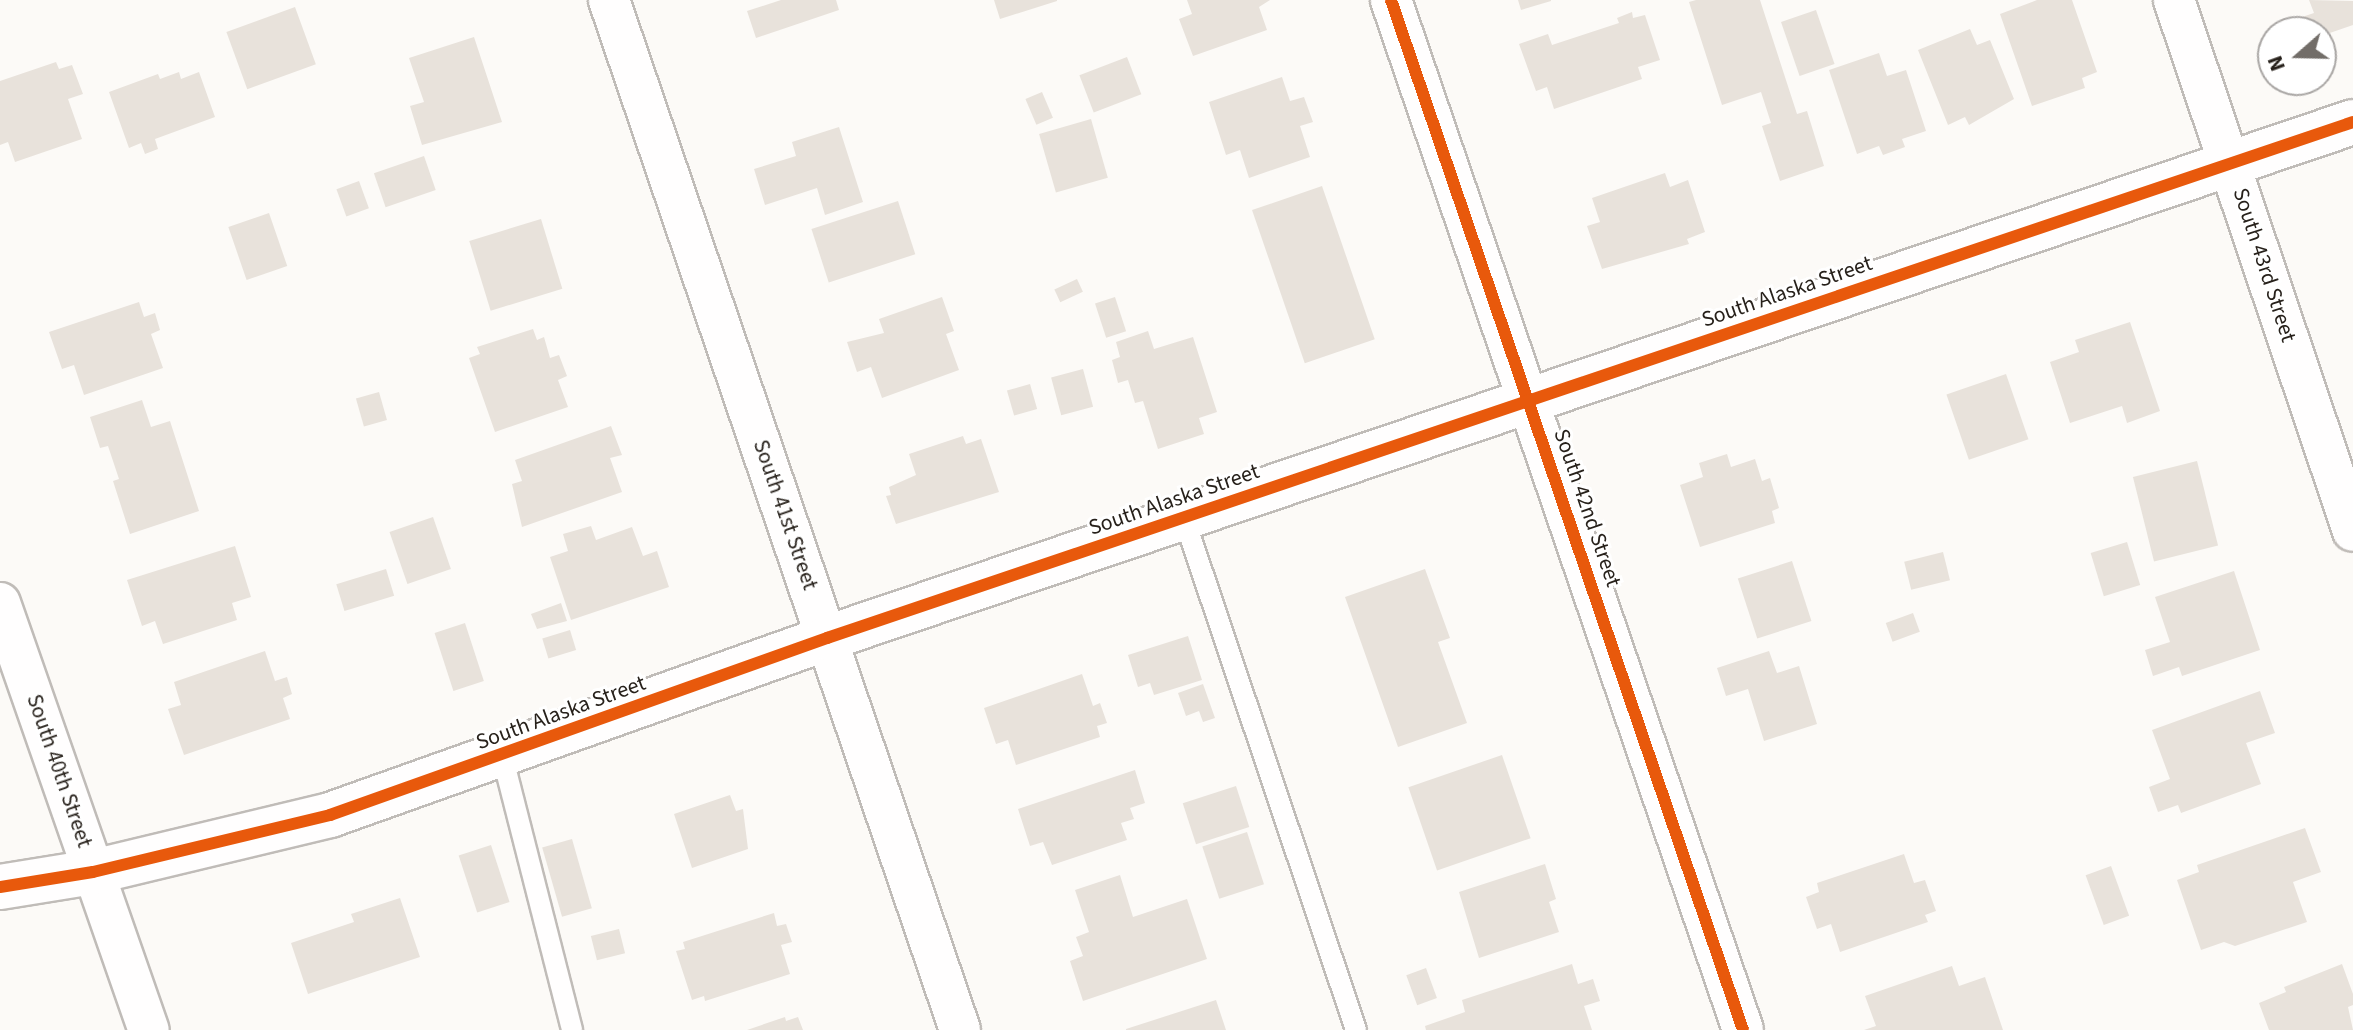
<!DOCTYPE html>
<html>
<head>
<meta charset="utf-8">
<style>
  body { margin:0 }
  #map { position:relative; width:2353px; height:1030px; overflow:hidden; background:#fcfaf7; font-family:"Source Sans 3",sans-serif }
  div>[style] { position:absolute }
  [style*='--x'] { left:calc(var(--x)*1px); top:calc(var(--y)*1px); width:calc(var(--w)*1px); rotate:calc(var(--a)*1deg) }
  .building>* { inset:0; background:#e8e2db; transform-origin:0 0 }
  .roads { filter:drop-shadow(2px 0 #c0bcb8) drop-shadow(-2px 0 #c0bcb8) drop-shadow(0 2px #c0bcb8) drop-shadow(0 -2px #c0bcb8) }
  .lane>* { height:20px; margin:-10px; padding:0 10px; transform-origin:10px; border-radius:10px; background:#fffefe }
  .street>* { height:40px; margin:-20px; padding:0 20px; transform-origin:20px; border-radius:20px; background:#fffefe }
  .secondary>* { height:44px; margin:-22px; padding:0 22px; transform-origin:22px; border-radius:22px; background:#fffefe }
  .cycleway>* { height:12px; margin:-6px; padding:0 6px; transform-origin:6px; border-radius:6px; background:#e8590c }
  span { translate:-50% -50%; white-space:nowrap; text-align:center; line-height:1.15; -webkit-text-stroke:6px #fff; paint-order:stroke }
  .street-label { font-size:22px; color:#27211b }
  .north { position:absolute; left:2257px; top:16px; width:80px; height:80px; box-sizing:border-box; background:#fff; border:2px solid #a9a6a4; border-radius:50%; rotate:250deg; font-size:22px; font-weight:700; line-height:32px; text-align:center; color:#27211b }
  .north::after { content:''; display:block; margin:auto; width:28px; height:36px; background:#726d68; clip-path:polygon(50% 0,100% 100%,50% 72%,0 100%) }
</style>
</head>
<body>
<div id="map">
  <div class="building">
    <i style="clip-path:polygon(781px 0,836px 0,839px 10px,756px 38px,747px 11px)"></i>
    <i style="clip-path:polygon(994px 0,1057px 0,1057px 1px,1000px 19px)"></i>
    <i style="clip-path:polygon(1187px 0,1270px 0,1259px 7px,1267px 30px,1193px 56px,1179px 19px,1192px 14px)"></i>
    <i style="clip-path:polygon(1518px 0,1551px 0,1551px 1px,1521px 10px)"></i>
    <i style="clip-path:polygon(1696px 0,1760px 0,1797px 114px,1807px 111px,1824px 166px,1780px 181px,1762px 126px,1771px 123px,1761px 92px,1722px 105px,1689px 2px)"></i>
    <i style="clip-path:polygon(2037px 0,2072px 0,2097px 72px,2082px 78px,2085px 88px,2032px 106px,2000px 14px)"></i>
    <i style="clip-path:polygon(2309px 0,2353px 1px,2353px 25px,2321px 36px,2307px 32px,2302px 17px,2314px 13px)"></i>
    <i style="left:295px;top:7px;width:61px;height:73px;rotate:70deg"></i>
    <i style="left:1816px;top:10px;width:57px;height:37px;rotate:71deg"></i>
    <i style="clip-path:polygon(1632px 12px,1633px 18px,1645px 15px,1660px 60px,1638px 67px,1642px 79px,1554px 109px,1547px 87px,1536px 91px,1519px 44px,1548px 34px,1552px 45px,1619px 23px,1617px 18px)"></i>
    <i style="clip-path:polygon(1970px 29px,1977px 45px,1990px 40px,2014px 99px,1969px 125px,1965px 117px,1948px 125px,1918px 50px)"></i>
    <i style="clip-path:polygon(474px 37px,502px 122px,422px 145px,410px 106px,424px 102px,409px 58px)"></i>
    <i style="clip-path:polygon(1879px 53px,1887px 76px,1906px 70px,1926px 131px,1902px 139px,1905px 147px,1883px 155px,1879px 146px,1857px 154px,1829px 70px)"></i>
    <i style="left:1127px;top:57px;width:40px;height:51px;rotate:69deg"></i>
    <i style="clip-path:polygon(56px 62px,59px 69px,72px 65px,83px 94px,68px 99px,82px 139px,15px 162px,8px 142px,0 145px,0 81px)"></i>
    <i style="clip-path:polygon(179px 72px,181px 79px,199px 72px,215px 117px,155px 139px,158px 149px,145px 154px,141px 143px,129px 148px,109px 92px,158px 74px,160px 79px)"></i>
    <i style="clip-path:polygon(1282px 77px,1290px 101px,1304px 97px,1313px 122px,1300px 126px,1310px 157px,1249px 178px,1240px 150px,1226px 155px,1209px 102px)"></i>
    <i style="left:1042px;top:92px;width:28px;height:18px;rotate:67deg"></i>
    <i style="left:1091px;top:119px;width:61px;height:54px;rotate:74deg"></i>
    <i style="clip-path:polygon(839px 127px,863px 202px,825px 215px,817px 188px,765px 205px,754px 169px,796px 156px,792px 142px)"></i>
    <i style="left:424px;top:156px;width:36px;height:53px;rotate:71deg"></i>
    <i style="clip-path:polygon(1665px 173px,1670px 187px,1688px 180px,1705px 232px,1687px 239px,1689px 244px,1602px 269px,1587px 226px,1600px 222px,1592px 198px)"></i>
    <i style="left:359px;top:181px;width:29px;height:24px;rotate:70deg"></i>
    <i style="left:1322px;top:186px;width:162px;height:74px;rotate:71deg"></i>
    <i style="left:898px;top:201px;width:56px;height:91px;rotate:72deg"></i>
    <i style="left:269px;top:213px;width:56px;height:43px;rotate:71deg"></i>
    <i style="left:541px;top:219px;width:73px;height:75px;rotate:73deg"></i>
    <i style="left:1077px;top:279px;width:14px;height:25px;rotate:65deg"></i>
    <i style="clip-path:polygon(942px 297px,954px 331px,946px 334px,959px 370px,882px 398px,871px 367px,857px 372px,847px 342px,884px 333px,879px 319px)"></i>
    <i style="left:1115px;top:297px;width:36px;height:21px;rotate:72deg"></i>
    <i style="clip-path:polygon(139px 302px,144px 317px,155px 313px,160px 330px,151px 334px,163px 368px,84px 395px,74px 365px,62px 369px,49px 332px)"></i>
    <i style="clip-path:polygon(2130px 322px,2160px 411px,2127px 423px,2122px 406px,2070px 423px,2050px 362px,2079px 352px,2075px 340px)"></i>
    <i style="clip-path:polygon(533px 329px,537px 340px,544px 337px,550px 358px,559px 355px,567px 376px,558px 380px,568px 407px,495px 432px,469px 358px,480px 354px,477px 347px)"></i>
    <i style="clip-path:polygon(1148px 331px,1154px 349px,1193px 337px,1217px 412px,1199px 418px,1204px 434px,1158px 449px,1143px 401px,1135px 403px,1128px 380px,1118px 383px,1112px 360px,1120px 357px,1116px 342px)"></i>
    <i style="left:1083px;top:369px;width:39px;height:33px;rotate:75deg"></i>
    <i style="left:2006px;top:374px;width:69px;height:63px;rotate:71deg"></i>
    <i style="left:1030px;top:384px;width:26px;height:24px;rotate:74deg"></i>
    <i style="left:379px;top:392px;width:29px;height:24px;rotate:74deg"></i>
    <i style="clip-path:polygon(142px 400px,151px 427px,170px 421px,199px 511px,130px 534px,113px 481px,119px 479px,108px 446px,100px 448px,90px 417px)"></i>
    <i style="clip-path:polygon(611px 426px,622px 455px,610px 458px,622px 492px,522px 527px,512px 484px,522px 481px,515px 460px)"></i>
    <i style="clip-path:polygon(963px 436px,966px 444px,981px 439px,999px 492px,896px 524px,886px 496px,891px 495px,889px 487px,916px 475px,909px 454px)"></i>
    <i style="clip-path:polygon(1727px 454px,1731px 467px,1755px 459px,1762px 481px,1770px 478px,1779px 508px,1772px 511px,1775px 523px,1700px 547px,1680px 485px,1703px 477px,1699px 463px)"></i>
    <i style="left:2197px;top:461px;width:87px;height:66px;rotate:76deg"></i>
    <i style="left:433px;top:517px;width:55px;height:46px;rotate:71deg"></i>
    <i style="clip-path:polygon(591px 526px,596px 540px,632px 527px,643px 556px,657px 551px,669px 587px,571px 620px,550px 557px,568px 551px,563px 534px)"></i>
    <i style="left:2127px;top:542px;width:45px;height:38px;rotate:73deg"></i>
    <i style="clip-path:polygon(235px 546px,251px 597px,232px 603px,237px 620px,163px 644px,155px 621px,142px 626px,127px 580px)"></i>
    <i style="left:1943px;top:552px;width:29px;height:40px;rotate:76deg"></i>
    <i style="left:1792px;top:561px;width:63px;height:57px;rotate:72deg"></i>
    <i style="left:386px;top:569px;width:28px;height:52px;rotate:73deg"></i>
    <i style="clip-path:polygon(1425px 569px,1450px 638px,1438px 642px,1467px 723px,1398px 747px,1345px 597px)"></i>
    <i style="clip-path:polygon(2234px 571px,2260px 650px,2182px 676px,2179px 667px,2153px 676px,2145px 650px,2170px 642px,2155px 597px)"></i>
    <i style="clip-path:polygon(561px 603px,567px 621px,537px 629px,531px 614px)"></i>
    <i style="left:1913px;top:613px;width:20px;height:29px;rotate:70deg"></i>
    <i style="left:465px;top:623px;width:61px;height:32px;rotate:72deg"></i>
    <i style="left:570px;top:630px;width:21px;height:29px;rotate:73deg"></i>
    <i style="clip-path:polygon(1188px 636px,1202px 680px,1154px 695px,1150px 683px,1138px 687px,1128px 655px)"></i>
    <i style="clip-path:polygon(265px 651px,275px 681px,287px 677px,292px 694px,283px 698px,290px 719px,184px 755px,168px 709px,181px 705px,174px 682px)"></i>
    <i style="clip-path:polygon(1769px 651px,1777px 673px,1799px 666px,1817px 724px,1764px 741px,1748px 689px,1726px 696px,1717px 668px)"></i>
    <i style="clip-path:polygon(1082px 674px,1093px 706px,1100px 703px,1107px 723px,1097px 726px,1100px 737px,1016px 765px,1008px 740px,996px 744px,984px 708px)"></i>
    <i style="clip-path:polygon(1203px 684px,1215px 718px,1203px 722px,1199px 711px,1186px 716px,1178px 693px)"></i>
    <i style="clip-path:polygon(2260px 691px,2275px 733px,2246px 743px,2261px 784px,2181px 813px,2178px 805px,2158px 812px,2149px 787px,2170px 779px,2152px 730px)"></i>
    <i style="left:1502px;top:755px;width:88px;height:99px;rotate:71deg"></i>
    <i style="clip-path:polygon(1135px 770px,1145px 803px,1130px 808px,1134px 819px,1121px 823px,1127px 840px,1052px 865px,1043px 842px,1030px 846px,1018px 809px)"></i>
    <i style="left:1236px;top:786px;width:43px;height:56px;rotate:72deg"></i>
    <i style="clip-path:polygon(730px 795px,736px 811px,743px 809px,748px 849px,692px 868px,674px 814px)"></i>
    <i style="clip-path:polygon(2305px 828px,2321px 872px,2293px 882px,2307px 922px,2235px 946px,2224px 942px,2201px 950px,2177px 880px,2199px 872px,2197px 865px)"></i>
    <i style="left:1247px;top:832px;width:55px;height:47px;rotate:72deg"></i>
    <i style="left:572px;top:839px;width:72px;height:31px;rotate:74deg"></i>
    <i style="left:491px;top:845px;width:60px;height:34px;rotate:72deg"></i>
    <i style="clip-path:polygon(1904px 854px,1914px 883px,1925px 880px,1936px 911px,1925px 915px,1928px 922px,1840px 952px,1831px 924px,1817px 929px,1806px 897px,1819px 892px,1817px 883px)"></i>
    <i style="clip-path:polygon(1545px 864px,1556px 899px,1549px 902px,1559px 932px,1479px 958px,1459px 892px)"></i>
    <i style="left:2111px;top:866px;width:53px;height:27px;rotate:70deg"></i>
    <i style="clip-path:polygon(1120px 875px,1133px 917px,1187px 899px,1207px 959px,1083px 1001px,1070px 961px,1083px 956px,1076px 937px,1089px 932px,1075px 890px)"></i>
    <i style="clip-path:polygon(400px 898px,420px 957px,308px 994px,291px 943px,354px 922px,351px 914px)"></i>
    <i style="clip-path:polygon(774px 913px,777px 926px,786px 924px,792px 942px,781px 945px,790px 974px,705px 1001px,704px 996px,692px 1000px,676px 951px,685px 949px,683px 942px)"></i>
    <i style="left:619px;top:929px;width:25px;height:29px;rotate:76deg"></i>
    <i style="clip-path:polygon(1572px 964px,1578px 984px,1593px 979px,1600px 1001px,1584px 1006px,1592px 1030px,1426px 1030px,1425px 1026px,1465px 1012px,1462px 1000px)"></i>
    <i style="clip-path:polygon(2342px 964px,2353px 994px,2353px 1005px,2348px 1007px,2353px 1030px,2269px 1030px,2259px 1003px,2286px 992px,2284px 987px)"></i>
    <i style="clip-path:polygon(1952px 966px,1959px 986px,1985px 977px,2003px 1030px,1864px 1030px,1876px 1026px,1865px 996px)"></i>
    <i style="left:1426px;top:968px;width:32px;height:21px;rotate:70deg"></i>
    <i style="clip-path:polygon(1216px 1000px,1226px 1030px,1126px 1030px,1126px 1029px)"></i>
    <i style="clip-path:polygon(785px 1017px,786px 1021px,798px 1017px,803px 1030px,747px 1030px)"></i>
  </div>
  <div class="roads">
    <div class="lane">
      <i style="--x:1184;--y:518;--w:540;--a:71.43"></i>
      <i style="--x:502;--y:755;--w:284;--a:75.7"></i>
    </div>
    <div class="street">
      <i style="--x:609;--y:0;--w:1088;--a:71.18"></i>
      <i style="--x:1391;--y:0;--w:1088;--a:71.13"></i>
      <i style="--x:2174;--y:0;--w:560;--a:71.37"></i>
      <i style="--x:0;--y:603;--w:452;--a:70.8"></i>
    </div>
    <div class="secondary">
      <i style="--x:0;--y:887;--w:94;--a:-9.2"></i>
      <i style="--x:93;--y:872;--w:244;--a:-13.5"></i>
      <i style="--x:330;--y:815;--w:528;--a:-19.6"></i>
      <i style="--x:827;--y:638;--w:1611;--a:-18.68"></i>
    </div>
  </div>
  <div class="cycleway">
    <i style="--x:1391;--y:0;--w:1088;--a:71.13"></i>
    <i style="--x:0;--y:887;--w:94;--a:-9.2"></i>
    <i style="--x:93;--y:872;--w:244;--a:-13.5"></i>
    <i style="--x:330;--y:815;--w:528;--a:-19.6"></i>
    <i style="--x:827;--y:638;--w:1611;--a:-18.68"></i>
  </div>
  <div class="street-label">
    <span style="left:2264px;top:265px;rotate:72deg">South 43rd Street</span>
    <span style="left:1787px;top:292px;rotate:-19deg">South Alaska Street</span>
    <span style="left:1174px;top:500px;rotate:-19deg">South Alaska Street</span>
    <span style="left:1587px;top:508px;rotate:71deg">South 42nd Street</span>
    <span style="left:785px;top:515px;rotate:71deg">South 41st Street</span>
    <span style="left:561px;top:713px;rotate:-20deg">South Alaska Street</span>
    <span style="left:59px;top:771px;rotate:71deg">South 40th Street</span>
  </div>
  <div class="north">N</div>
</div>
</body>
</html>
